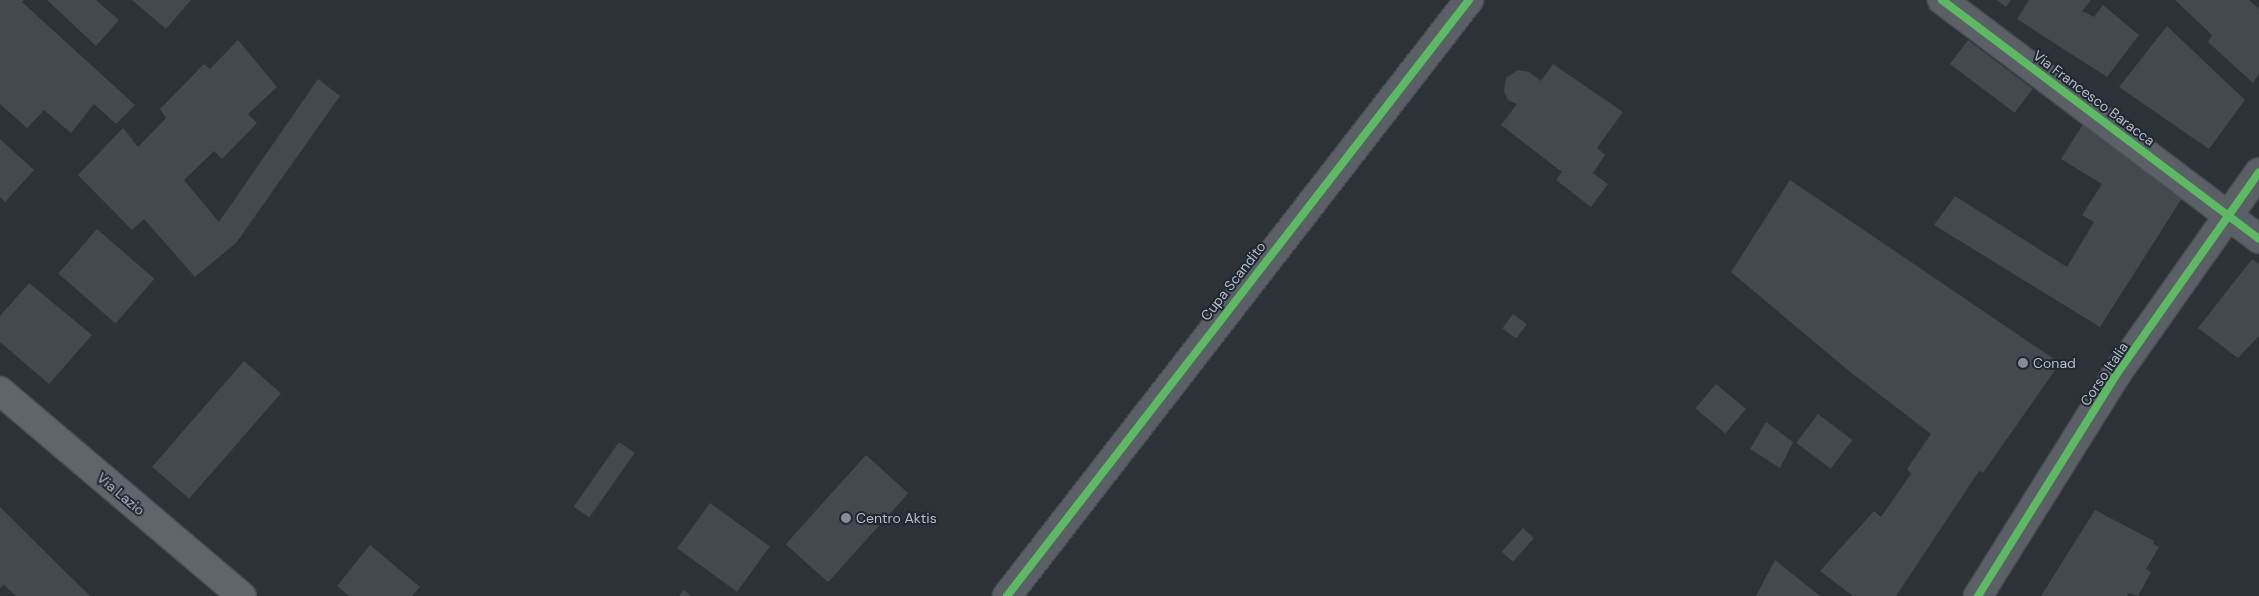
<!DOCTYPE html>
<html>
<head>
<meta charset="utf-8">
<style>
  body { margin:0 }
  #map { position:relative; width:2259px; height:596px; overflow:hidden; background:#2c3238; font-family:"DM Sans",sans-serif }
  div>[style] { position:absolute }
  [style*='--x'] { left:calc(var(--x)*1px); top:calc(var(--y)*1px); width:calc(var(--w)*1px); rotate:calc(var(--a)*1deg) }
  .building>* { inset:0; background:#44494f; transform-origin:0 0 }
  .roads { filter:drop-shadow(1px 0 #4a4e53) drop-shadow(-1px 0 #4a4e53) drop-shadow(0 1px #4a4e53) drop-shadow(0 -1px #4a4e53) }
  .minor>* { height:28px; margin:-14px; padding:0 14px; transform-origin:14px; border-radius:14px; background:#5b6067 }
  .tertiary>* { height:28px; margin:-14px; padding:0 14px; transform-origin:14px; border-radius:14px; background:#5b6067 }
  .secondary>* { height:28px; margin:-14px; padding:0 14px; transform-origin:14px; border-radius:14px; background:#60646b }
  .cycleway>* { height:8px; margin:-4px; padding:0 4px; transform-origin:4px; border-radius:4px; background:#5cba63 }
  .dots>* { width:14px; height:14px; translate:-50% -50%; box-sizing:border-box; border:2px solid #1f2833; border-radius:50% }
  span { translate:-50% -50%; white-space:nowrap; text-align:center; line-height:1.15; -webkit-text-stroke:4px #1f2833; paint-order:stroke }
  .street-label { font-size:14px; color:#b6bec9 }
  .poi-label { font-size:14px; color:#b6bec9 }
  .left { translate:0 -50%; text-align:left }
</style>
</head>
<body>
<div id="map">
  <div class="building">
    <i style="clip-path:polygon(0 0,24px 0,22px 2px,135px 105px,116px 124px,94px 104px,71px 133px,44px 110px,27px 128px,0 104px)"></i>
    <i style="clip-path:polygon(47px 0,96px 0,119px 20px,96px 46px)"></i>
    <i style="clip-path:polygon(132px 0,191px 0,166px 29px)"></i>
    <i style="clip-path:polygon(1997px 0,2011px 0,2006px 7px)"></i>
    <i style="clip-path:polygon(2029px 0,2091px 0,2082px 11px,2094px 17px,2103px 5px,2139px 35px,2107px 77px,2017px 19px)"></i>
    <i style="clip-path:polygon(2175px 0,2249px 0,2259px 9px,2259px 73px,2253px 83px,2208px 42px,2212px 35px)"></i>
    <i style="clip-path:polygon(2167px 26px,2245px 100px,2209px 149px,2119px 87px)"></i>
    <i style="clip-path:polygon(238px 40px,277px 87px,248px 114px,257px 123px,222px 159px,214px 151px,184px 180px,219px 222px,318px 79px,340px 96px,236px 243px,195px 277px,144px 219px,132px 230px,78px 175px,123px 128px,138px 147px,166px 118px,160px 109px,204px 64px,210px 69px)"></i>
    <i style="left:1968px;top:40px;width:81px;height:30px;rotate:37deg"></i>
    <i style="clip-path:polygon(1553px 64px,1623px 112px,1597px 148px,1605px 155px,1593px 173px,1608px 184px,1591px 207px,1556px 180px,1562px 172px,1501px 125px,1517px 104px,1508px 100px,1504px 91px,1506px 78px,1518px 70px,1529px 72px,1541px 81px)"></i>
    <i style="clip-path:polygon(2083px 124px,2184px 195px,2100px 327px,1934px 225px,1955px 196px,2067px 267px,2094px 222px,2082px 215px,2102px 184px,2061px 159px)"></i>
    <i style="clip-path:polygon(0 139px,34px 170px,5px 202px,0 197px)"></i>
    <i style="clip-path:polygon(1790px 180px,2060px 363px,1983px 473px,1979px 471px,1896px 596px,1853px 596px,1820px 571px,1874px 511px,1881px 517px,1911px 474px,1907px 469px,1931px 434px,1849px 371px,1731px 272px)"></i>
    <i style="left:97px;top:229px;width:76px;height:59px;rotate:41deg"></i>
    <i style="clip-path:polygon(2252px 259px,2259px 264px,2259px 336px,2238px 358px,2198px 328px)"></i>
    <i style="clip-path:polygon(29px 283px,92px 335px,49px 384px,0 342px,0 316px)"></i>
    <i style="left:1513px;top:314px;width:17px;height:18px;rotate:36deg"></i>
    <i style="left:244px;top:361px;width:49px;height:140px;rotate:41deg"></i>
    <i style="left:1716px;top:384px;width:39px;height:32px;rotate:40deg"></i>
    <i style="left:1818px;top:414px;width:43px;height:36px;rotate:37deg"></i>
    <i style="clip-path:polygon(1766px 422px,1793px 442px,1780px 468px,1750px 449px)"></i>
    <i style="left:619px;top:442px;width:19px;height:79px;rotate:35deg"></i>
    <i style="left:866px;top:455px;width:57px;height:120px;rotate:42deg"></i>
    <i style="left:710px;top:503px;width:74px;height:56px;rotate:36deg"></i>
    <i style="clip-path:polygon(0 507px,90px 596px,16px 596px,4px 585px,0 588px)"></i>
    <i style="clip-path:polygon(2095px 510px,2154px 541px,2153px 544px,2159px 547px,2146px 569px,2151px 572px,2138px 596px,2129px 593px,2127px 596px,2041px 596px)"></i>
    <i style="left:1523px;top:528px;width:15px;height:32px;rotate:42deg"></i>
    <i style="clip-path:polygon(370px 545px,420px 587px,412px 596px,349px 596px,337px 586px)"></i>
    <i style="clip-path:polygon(1775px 560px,1820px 596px,1756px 596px)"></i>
    <i style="clip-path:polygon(684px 590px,691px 596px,679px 596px)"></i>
  </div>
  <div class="roads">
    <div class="minor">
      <i style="--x:1942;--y:0;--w:397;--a:37"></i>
      <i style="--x:1007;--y:596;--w:754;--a:-52.22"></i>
    </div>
    <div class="tertiary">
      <i style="--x:1978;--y:596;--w:261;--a:-58"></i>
      <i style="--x:2116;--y:375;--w:248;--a:-54.8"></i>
    </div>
    <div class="secondary">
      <i style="--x:0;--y:391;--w:317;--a:40.3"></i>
    </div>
  </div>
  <div class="cycleway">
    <i style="--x:1942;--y:0;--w:397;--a:37"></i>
    <i style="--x:1007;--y:596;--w:754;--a:-52.22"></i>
    <i style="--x:1978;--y:596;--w:261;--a:-58"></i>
    <i style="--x:2116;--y:375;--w:248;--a:-54.8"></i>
  </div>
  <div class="dots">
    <i style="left:2023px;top:363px;background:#868d96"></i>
    <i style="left:846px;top:518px;background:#868d96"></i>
  </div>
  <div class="street-label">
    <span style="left:2094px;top:98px;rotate:37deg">Via Francesco Baracca</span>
    <span style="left:1233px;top:281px;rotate:-52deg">Cupa Scandito</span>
    <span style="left:2104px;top:374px;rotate:-56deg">Corso Italia</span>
    <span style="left:121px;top:494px;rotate:40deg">Via Lazio</span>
  </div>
  <div class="poi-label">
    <span class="left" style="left:2033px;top:363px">Conad</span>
    <span class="left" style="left:856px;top:518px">Centro Aktis</span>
  </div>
</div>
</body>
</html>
